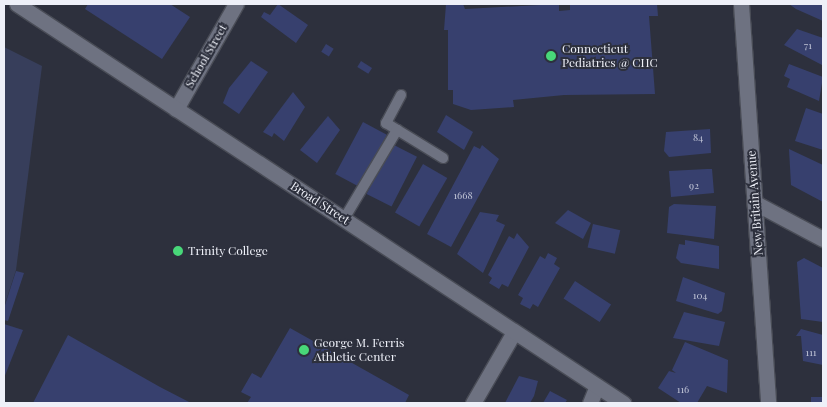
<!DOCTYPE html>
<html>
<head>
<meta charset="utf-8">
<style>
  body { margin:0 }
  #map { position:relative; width:827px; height:407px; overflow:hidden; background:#2d303d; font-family:"Playfair Display",serif }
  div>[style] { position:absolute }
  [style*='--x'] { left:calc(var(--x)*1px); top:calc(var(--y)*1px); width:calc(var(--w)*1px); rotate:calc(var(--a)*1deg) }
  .green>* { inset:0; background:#373e5b }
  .building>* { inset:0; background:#37406e; transform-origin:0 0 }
  .roads { filter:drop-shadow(1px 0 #494c56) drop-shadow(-1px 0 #494c56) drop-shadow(0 1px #494c56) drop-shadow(0 -1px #494c56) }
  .lane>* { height:10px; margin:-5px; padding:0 5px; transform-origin:5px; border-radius:5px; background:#6e7281 }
  .street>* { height:15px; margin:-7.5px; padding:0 7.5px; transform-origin:7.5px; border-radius:7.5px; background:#6e7281 }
  .secondary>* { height:15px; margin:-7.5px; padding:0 7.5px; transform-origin:7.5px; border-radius:7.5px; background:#6e7281 }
  .dots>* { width:14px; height:14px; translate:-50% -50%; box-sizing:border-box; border:2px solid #2d303d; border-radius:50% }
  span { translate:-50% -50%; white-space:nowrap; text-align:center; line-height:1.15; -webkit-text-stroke:4px #2d303d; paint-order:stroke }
  .number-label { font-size:10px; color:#c0c4d6 }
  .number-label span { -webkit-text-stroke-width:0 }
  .poi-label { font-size:12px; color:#eef0f8 }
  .left { translate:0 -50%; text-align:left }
  .street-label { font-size:12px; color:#eef0f8 }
  .frame { position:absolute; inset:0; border:5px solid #eef0f8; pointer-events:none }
</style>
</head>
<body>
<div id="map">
  <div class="green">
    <i style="clip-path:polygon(4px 47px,42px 66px,16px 270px,4px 307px)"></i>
  </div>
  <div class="building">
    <i style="clip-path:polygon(88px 4px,170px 4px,190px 17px,162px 59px,85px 9px)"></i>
    <i style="clip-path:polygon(278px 4px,308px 25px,296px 43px,261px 17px,264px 12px,270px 15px)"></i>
    <i style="clip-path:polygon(446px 4px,463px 4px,465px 9px,559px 4px,559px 11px,570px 10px,570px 4px,657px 4px,658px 16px,649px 16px,655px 94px,564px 95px,513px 100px,514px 107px,471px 110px,453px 104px,453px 90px,448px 90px,448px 30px,444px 30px)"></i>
    <i style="clip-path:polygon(789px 4px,823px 4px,823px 21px,796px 9px)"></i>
    <i style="clip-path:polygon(797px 29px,823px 38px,822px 65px,784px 45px)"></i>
    <i style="left:326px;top:44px;width:9px;height:9px;rotate:32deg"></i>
    <i style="clip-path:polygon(251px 61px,268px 72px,239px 114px,223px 103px,229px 88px)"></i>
    <i style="left:361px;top:61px;width:13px;height:7px;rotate:32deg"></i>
    <i style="clip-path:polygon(789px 64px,823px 77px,819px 101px,787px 87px,790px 79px,784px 76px)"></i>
    <i style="clip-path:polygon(293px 92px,305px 107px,284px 141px,274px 133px,272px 137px,263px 132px)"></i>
    <i style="clip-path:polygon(806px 108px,823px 114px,823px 150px,795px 141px)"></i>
    <i style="clip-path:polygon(446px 115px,473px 132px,464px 150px,437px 132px)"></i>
    <i style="clip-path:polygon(328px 116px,340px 130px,317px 163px,300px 150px)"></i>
    <i style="left:363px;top:122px;width:27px;height:59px;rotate:28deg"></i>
    <i style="clip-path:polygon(710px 129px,711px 153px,669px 157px,664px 151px,666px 132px)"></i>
    <i style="left:392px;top:144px;width:28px;height:56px;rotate:27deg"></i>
    <i style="clip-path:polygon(482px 145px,499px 159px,451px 247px,427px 234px,474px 146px,480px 149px)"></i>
    <i style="clip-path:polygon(789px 149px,823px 165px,823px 202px,791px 185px)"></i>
    <i style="left:423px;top:164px;width:28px;height:56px;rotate:30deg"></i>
    <i style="clip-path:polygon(707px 169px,712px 169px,714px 193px,671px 197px,669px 171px)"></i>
    <i style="clip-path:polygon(674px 204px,716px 206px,714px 239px,667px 233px,669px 207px)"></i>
    <i style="clip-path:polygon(568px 210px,591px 223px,583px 239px,555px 223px)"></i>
    <i style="clip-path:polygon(480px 212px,499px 215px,496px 221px,505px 225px,483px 273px,457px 254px)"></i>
    <i style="left:593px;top:224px;width:28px;height:24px;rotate:13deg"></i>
    <i style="clip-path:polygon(517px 233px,529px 247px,508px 287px,502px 284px,499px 289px,489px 283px,492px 278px,488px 275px,509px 236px,514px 239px)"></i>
    <i style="clip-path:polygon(685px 240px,719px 246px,719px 269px,681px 263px,676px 258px,679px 244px,685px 245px)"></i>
    <i style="clip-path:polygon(548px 253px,557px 258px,554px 264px,560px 268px,538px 307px,533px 304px,530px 309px,520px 304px,523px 298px,518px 295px,540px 256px,545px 259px)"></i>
    <i style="clip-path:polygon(804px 258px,823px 268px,823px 322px,801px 319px,797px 262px)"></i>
    <i style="clip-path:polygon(16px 271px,24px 273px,8px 321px,4px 320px,4px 308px)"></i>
    <i style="clip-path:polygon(683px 277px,725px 293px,722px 311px,718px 314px,676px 301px)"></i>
    <i style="left:575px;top:281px;width:43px;height:21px;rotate:33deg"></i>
    <i style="clip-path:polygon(684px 312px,725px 322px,719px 346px,673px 338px)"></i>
    <i style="clip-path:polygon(4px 324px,23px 330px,4px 378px)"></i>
    <i style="clip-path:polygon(290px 328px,409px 395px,405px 403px,247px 403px,251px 397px,241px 392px,252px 373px,261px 378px)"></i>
    <i style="clip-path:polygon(801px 329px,823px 335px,823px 365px,803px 361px,801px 336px,796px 336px)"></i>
    <i style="clip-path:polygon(68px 335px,160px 387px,191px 403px,33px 403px)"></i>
    <i style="clip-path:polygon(685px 342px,728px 360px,727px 393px,707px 386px,697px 403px,681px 403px,658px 388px,669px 371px,676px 373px,672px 370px)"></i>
    <i style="clip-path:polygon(519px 376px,538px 381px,534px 396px,530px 403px,505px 403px)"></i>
    <i style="clip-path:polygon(550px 391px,567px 400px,565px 403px,543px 403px)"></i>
    <i style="left:823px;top:397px;width:6px;height:12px;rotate:90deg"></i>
  </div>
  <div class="roads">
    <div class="lane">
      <i style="--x:401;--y:95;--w:32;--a:118"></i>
      <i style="--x:386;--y:123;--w:67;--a:31.6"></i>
      <i style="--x:344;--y:219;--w:104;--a:-59.2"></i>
    </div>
    <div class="street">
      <i style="--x:176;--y:109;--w:121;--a:-60.3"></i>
      <i style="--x:755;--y:203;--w:77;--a:27.9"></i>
      <i style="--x:473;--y:403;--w:82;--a:-60"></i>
      <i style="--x:590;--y:403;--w:18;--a:-68"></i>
    </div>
    <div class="secondary">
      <i style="--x:17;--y:4;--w:726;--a:33.36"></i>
      <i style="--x:741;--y:4;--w:400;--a:86.1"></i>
    </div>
  </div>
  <div class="dots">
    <i style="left:551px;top:56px;background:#48d779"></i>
    <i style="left:178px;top:251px;background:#48d779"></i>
    <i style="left:304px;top:350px;background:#48d779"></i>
  </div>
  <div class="number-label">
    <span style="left:808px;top:46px">71</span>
    <span style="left:698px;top:138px">84</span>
    <span style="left:694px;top:186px">92</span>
    <span style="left:463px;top:196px">1668</span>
    <span style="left:700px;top:296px">104</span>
    <span style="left:811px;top:353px">111</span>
    <span style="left:683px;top:390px">116</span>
  </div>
  <div class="poi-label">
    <span class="left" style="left:562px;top:56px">Connecticut<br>Pediatrics @ CHC</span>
    <span class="left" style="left:188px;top:251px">Trinity College</span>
    <span class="left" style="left:314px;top:350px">George M. Ferris<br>Athletic Center</span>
  </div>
  <div class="street-label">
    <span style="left:206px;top:56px;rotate:-60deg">School Street</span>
    <span style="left:320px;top:203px;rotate:33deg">Broad Street</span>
    <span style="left:755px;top:203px;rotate:-94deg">New Britain Avenue</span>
  </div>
  <div class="frame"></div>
</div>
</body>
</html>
